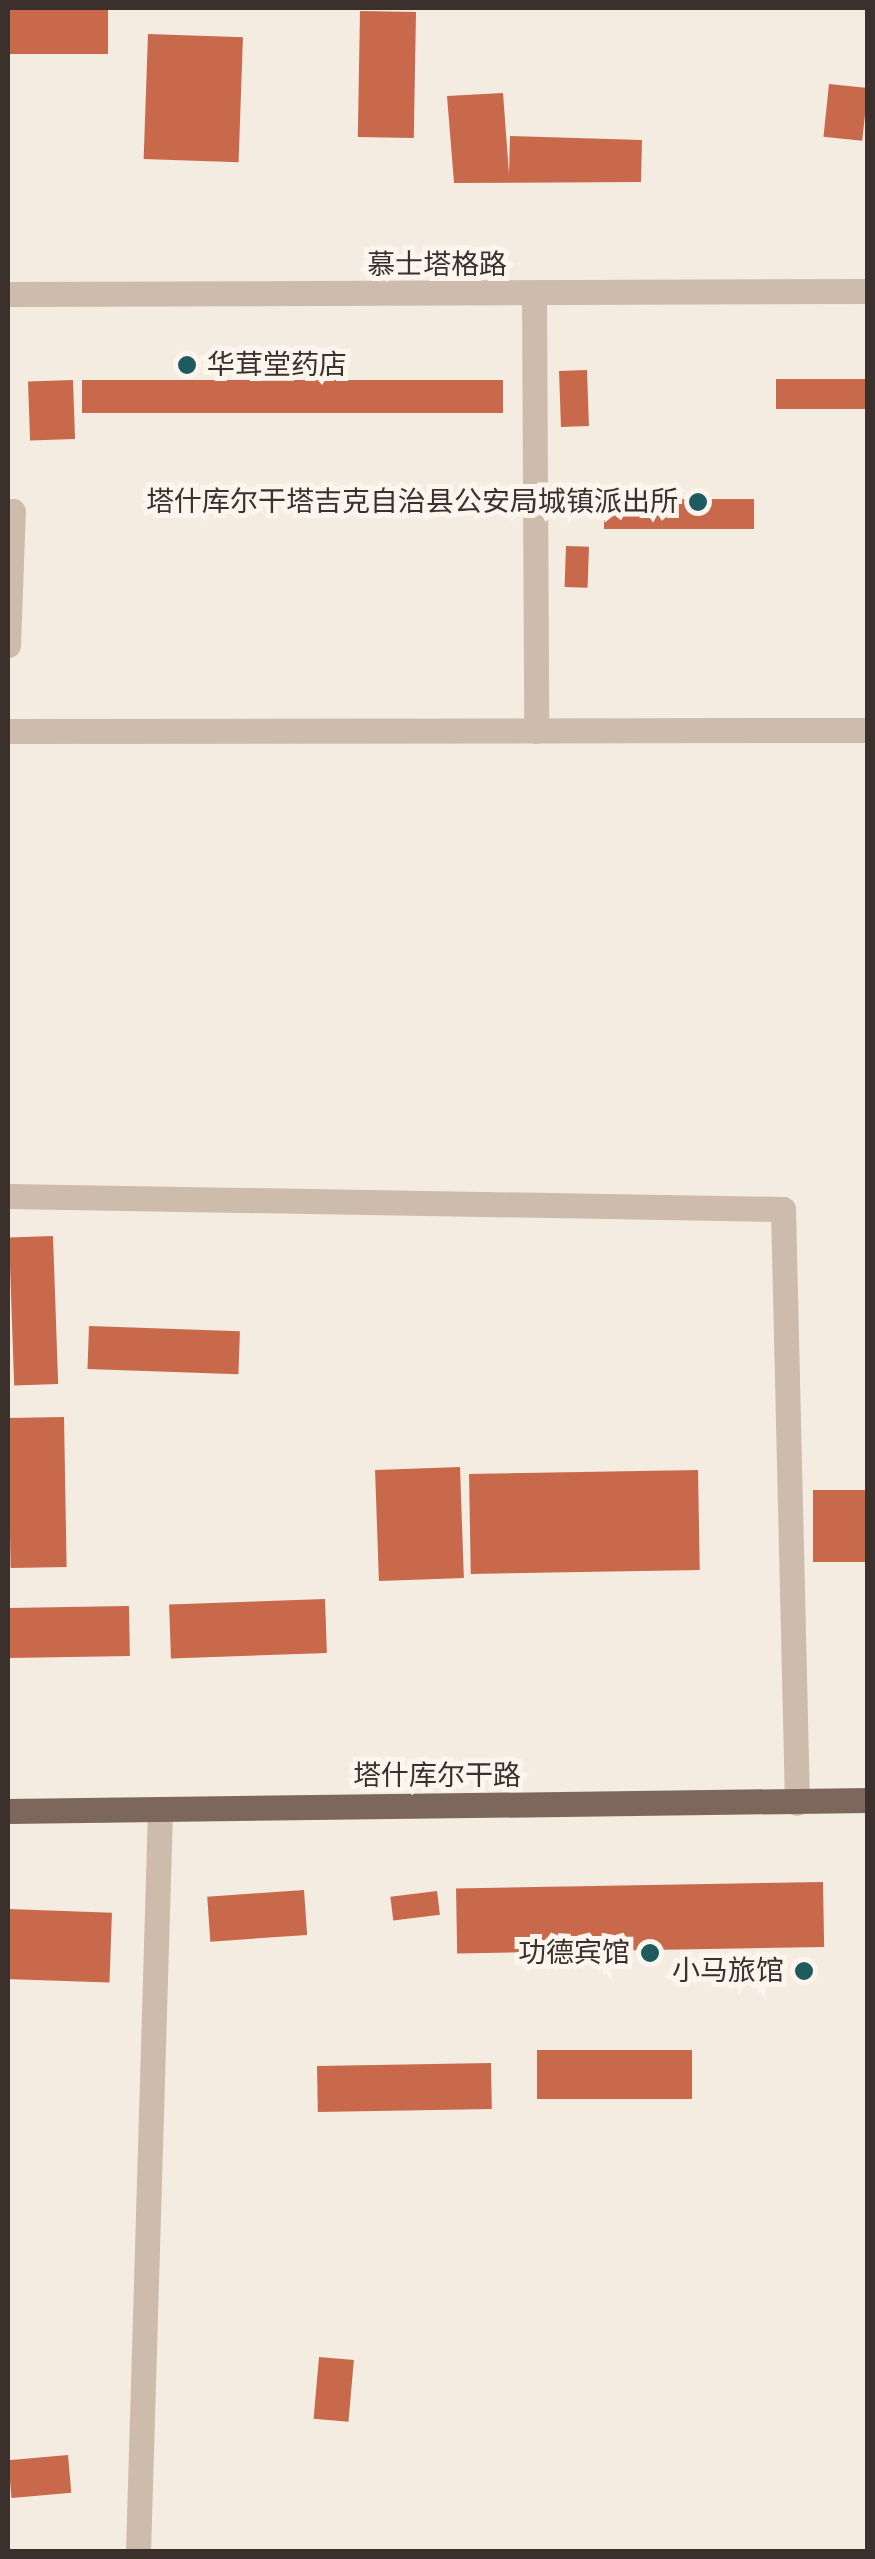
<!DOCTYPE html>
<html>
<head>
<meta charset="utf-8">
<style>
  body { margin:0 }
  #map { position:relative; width:875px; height:2559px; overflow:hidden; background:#f4ebe1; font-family:Poppins,"Noto Sans SC",sans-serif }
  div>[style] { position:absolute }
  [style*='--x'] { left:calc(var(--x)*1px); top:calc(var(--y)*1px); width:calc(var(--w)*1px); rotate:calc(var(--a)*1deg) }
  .building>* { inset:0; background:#c8694b; transform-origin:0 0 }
  .minor>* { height:25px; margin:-12.5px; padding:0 12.5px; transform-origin:12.5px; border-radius:12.5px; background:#cdbbac }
  .major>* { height:25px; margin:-12.5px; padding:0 12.5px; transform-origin:12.5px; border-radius:12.5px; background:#7d675c }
  .dots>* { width:28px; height:28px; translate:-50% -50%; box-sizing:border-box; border:5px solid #fbf5ee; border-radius:50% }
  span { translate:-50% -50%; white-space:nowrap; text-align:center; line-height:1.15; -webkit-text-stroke:10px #fbf5ee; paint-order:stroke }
  .street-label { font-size:28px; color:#3b302b }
  .poi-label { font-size:28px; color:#3b302b }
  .left { translate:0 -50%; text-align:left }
  .right { translate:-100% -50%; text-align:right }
  .frame { position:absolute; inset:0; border:10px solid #3b302b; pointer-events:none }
</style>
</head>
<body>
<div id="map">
  <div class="building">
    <i style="left:8px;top:8px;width:100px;height:46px"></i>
    <i style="left:360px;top:11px;width:56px;height:126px;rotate:1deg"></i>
    <i style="left:148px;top:34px;width:95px;height:125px;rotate:2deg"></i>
    <i style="left:829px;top:84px;width:39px;height:53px;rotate:6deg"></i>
    <i style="clip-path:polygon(503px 93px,509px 174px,510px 136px,642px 140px,641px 182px,454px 183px,447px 96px)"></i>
    <i style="left:587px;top:370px;width:56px;height:28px;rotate:88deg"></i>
    <i style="left:868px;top:379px;width:30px;height:92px;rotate:90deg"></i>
    <i style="left:73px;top:380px;width:59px;height:45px;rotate:88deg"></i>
    <i style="left:82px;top:380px;width:421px;height:33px"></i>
    <i style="left:754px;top:499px;width:30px;height:150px;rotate:90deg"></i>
    <i style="left:566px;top:546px;width:23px;height:41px;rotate:2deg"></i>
    <i style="left:53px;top:1236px;width:148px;height:44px;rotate:88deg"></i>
    <i style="left:89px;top:1326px;width:151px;height:43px;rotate:2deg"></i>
    <i style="left:64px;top:1417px;width:150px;height:56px;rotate:89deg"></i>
    <i style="left:460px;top:1467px;width:111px;height:85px;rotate:88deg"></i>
    <i style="left:698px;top:1470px;width:100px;height:229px;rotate:89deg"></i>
    <i style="left:868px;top:1490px;width:72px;height:55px;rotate:90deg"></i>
    <i style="left:325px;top:1599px;width:54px;height:156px;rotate:88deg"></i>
    <i style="left:129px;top:1606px;width:50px;height:121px;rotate:89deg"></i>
    <i style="left:823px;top:1882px;width:65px;height:367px;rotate:89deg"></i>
    <i style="left:304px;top:1890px;width:45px;height:97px;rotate:86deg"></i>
    <i style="left:437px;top:1891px;width:24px;height:47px;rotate:83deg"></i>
    <i style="left:8px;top:1909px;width:104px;height:70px;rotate:2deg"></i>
    <i style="left:692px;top:2050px;width:49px;height:155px;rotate:90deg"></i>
    <i style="left:491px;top:2063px;width:46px;height:174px;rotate:89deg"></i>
    <i style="left:319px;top:2357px;width:35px;height:62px;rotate:5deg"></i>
    <i style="left:68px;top:2455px;width:38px;height:60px;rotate:85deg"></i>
  </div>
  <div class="minor">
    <i style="--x:8;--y:294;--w:860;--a:-0.2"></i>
    <i style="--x:534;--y:294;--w:437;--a:89.7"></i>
    <i style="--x:8;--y:645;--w:134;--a:-87.9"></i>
    <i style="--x:8;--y:731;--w:860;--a:-0.07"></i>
    <i style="--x:8;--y:1196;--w:775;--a:0.96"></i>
    <i style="--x:783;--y:1209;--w:594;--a:88.65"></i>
    <i style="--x:138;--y:2552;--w:741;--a:-88.3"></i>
  </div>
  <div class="major">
    <i style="--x:8;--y:1811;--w:860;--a:-0.73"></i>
  </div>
  <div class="dots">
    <i style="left:187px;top:365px;background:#1f5a5e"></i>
    <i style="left:698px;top:502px;background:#1f5a5e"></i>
    <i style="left:650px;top:1953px;background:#1f5a5e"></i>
    <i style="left:804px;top:1971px;background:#1f5a5e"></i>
  </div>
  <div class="street-label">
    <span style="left:437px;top:265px">慕士塔格路</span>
    <span style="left:437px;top:1776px">塔什库尔干路</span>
  </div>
  <div class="poi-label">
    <span class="left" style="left:207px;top:365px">华茸堂药店</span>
    <span class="right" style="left:678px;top:502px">塔什库尔干塔吉克自治县公安局城镇派出所</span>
    <span class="right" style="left:630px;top:1953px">功德宾馆</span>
    <span class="right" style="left:784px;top:1971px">小马旅馆</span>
  </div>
  <div class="frame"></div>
</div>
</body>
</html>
